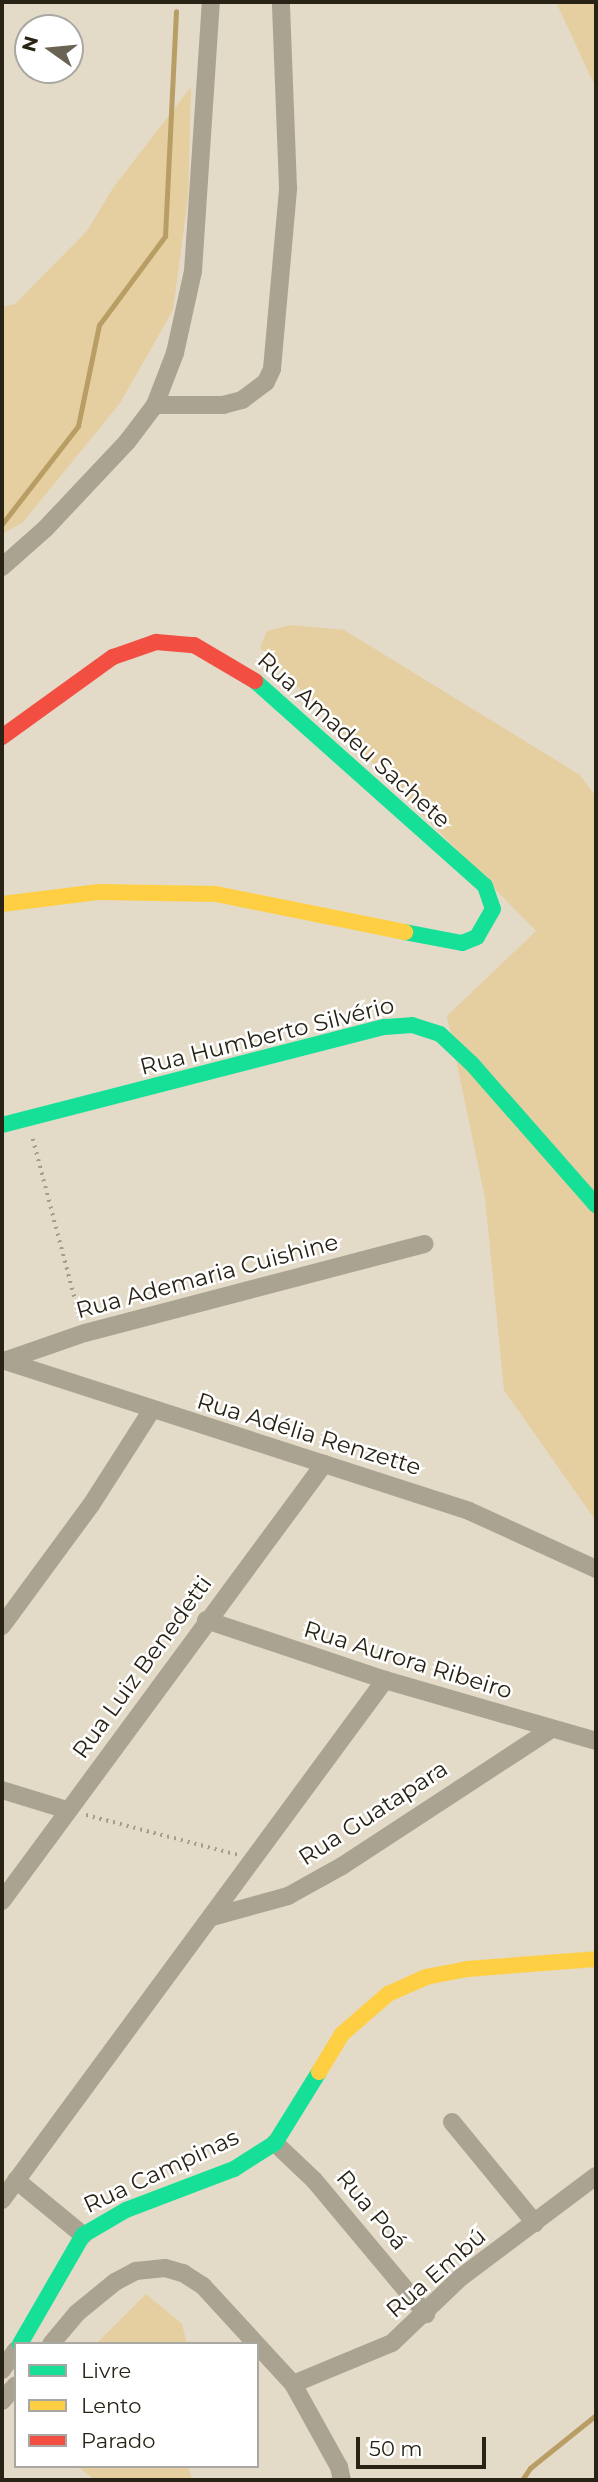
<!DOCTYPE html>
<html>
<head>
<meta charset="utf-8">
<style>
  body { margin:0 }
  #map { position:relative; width:598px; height:2482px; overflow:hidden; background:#e3dac8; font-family:Montserrat,sans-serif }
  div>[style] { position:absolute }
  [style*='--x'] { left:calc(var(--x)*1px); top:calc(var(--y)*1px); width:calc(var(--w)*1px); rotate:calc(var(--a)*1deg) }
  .green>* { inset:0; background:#e5ce9f }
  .stream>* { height:5px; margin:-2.5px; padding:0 2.5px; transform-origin:2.5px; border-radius:2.5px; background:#b89e64 }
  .path>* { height:3.5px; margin-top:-1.75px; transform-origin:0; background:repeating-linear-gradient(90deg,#a49d8d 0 2px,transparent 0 7px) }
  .street>* { height:18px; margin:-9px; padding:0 9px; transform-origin:9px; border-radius:9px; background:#aba391 }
  .fast>* { height:16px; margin:-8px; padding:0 8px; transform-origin:8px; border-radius:8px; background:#16e098 }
  .slow>* { height:16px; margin:-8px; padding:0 8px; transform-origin:8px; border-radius:8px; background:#ffcf43 }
  .jam>* { height:16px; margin:-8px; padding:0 8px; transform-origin:8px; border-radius:8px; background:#f24e42 }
  span { translate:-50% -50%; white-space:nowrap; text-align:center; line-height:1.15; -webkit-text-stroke:5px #fff; paint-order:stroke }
  .street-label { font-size:23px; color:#292316 }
  .frame { position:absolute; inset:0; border:4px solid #292316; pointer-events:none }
  .legend { position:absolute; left:14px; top:2342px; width:245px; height:126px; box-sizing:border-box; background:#fff; border:2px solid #a9a7a2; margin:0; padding:9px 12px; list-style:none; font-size:21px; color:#292316 }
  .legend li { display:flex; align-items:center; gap:14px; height:35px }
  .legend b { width:35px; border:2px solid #a9a7a2 }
  .north { position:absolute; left:14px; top:14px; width:70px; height:70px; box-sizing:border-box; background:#fff; border:2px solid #a9a7a2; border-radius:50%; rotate:285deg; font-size:19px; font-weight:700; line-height:28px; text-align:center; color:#292316 }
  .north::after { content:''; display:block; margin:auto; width:24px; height:32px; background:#6a6354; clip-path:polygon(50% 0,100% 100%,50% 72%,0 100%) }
  .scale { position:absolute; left:356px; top:2437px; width:130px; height:32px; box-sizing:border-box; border:4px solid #292316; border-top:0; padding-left:9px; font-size:21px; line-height:24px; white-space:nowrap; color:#292316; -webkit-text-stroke:5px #fff; paint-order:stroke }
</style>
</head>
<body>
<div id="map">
  <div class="green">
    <i style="clip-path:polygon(556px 2px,596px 2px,596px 88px)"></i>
    <i style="clip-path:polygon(191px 87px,188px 197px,173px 310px,120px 403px,23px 522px,2px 534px,2px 307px,15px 304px,87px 231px,113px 188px)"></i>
    <i style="clip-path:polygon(291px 625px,344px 630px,580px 775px,596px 797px,596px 1521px,504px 1390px,485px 1198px,447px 1016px,536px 931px,260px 648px,267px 631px)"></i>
    <i style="clip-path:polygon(146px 2294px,182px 2324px,187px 2344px,96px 2344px)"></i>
    <i style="clip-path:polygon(77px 2466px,188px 2466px,192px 2480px,95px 2480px)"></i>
  </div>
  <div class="stream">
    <i style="--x:2;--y:524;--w:124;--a:-52.2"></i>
    <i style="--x:78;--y:426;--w:103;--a:-78.3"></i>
    <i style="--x:99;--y:325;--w:111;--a:-53.4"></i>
    <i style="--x:165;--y:236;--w:225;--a:-87.2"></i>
    <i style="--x:522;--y:2480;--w:14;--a:-56"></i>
    <i style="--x:530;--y:2468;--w:85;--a:-38.8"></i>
  </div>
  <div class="path">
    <i style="--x:33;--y:1139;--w:185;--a:75.3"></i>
    <i style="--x:86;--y:1815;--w:157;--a:14.7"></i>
  </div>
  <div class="street">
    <i style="--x:155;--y:405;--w:68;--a:0"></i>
    <i style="--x:223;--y:405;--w:20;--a:-15"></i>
    <i style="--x:242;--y:400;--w:30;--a:-37"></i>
    <i style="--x:266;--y:382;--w:14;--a:-65"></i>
    <i style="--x:272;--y:369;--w:182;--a:-84.9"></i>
    <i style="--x:288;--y:188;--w:186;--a:-92.2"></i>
    <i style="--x:2;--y:567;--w:57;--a:-41.5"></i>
    <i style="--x:45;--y:529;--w:120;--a:-46.7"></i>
    <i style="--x:127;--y:442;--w:46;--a:-52.9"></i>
    <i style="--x:155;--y:405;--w:56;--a:-69"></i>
    <i style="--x:175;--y:353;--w:84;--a:-77.6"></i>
    <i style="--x:193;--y:271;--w:270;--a:-86.2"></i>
    <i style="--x:2;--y:1360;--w:491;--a:17.9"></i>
    <i style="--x:469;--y:1511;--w:140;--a:24.5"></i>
    <i style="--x:4;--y:1361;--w:86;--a:-19.1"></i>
    <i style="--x:85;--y:1333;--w:351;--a:-14.7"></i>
    <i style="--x:206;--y:1620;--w:189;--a:18.5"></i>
    <i style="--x:385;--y:1680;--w:220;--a:16.1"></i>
    <i style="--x:2;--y:1626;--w:150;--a:-53.7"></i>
    <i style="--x:91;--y:1505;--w:112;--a:-57.4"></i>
    <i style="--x:2;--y:1790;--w:68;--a:17.1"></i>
    <i style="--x:2;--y:1901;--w:543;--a:-53.62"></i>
    <i style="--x:212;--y:1917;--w:79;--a:-15.4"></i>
    <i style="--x:288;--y:1896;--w:62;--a:-29.1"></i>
    <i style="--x:342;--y:1866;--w:250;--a:-33.2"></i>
    <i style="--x:452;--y:2122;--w:131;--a:50.6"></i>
    <i style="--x:275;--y:2143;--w:54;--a:43.5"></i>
    <i style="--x:314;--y:2180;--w:175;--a:50.1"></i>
    <i style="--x:16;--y:2180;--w:87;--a:39.4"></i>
    <i style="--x:2;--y:2200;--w:646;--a:-53.63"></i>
    <i style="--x:51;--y:2344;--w:40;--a:-50"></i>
    <i style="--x:77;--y:2313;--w:49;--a:-39.2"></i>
    <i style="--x:115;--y:2282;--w:24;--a:-28"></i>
    <i style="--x:136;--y:2271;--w:29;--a:-6"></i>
    <i style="--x:165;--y:2268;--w:19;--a:16"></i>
    <i style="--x:183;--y:2273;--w:24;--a:33"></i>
    <i style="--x:203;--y:2286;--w:133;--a:47.4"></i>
    <i style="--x:293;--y:2384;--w:95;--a:61"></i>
    <i style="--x:339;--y:2467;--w:13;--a:77"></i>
    <i style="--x:2;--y:2370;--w:24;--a:-55"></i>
    <i style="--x:293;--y:2384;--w:107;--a:-22.5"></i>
    <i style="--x:392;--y:2343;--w:94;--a:-43.7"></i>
    <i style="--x:460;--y:2278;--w:170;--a:-36.9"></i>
    <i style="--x:2;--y:2401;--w:21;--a:-49"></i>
  </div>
  <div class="fast">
    <i style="--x:255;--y:681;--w:308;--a:41.7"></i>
    <i style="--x:485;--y:886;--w:24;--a:71"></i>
    <i style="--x:493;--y:909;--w:32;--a:120"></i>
    <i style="--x:477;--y:937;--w:16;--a:158"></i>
    <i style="--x:462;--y:943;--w:58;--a:-169.1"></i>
    <i style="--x:2;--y:1125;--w:395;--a:-14.4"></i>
    <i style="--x:385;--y:1027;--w:27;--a:-4"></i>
    <i style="--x:412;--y:1025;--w:29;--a:18"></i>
    <i style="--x:440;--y:1034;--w:44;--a:43.2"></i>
    <i style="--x:472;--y:1064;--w:188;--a:48.7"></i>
    <i style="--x:20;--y:2344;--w:126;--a:-60"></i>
    <i style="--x:83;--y:2235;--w:50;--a:-30.2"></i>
    <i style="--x:126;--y:2210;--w:116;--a:-20.8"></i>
    <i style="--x:234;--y:2169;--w:49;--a:-32.4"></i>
    <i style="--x:275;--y:2143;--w:84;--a:-58.2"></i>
  </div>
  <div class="slow">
    <i style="--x:2;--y:904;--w:98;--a:-7.1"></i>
    <i style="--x:99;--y:892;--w:117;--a:1"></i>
    <i style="--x:216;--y:894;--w:193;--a:11.4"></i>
    <i style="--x:319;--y:2072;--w:44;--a:-58.8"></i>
    <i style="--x:342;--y:2034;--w:61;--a:-41"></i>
    <i style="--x:388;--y:1994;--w:42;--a:-24.1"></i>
    <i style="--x:426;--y:1977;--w:42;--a:-11"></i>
    <i style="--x:467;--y:1969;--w:129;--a:-4.4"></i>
  </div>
  <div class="jam">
    <i style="--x:2;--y:737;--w:137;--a:-35.8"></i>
    <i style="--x:113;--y:657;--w:46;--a:-19.2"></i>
    <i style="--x:156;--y:642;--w:38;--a:5"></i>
    <i style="--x:194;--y:645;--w:71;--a:30.5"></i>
  </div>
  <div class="street-label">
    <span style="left:354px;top:740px;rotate:42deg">Rua Amadeu Sachete</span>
    <span style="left:267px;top:1036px;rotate:-14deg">Rua Humberto Silvério</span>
    <span style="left:207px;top:1276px;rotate:-15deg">Rua Ademaria Cuishine</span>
    <span style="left:309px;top:1434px;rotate:17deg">Rua Adélia Renzette</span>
    <span style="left:408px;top:1660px;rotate:17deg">Rua Aurora Ribeiro</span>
    <span style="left:142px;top:1667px;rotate:-54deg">Rua Luiz Benedetti</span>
    <span style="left:373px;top:1813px;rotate:-33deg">Rua Guatapara</span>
    <span style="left:161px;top:2171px;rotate:-25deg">Rua Campinas</span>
    <span style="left:372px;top:2210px;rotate:50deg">Rua Poá</span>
    <span style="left:436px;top:2273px;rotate:-41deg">Rua Embú</span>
  </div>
  <div class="frame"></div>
  <ul class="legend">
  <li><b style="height:9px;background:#16e098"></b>Livre</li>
  <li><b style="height:9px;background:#ffcf43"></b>Lento</li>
  <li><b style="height:9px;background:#f24e42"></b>Parado</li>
  </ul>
  <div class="north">N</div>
  <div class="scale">50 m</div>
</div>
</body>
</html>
